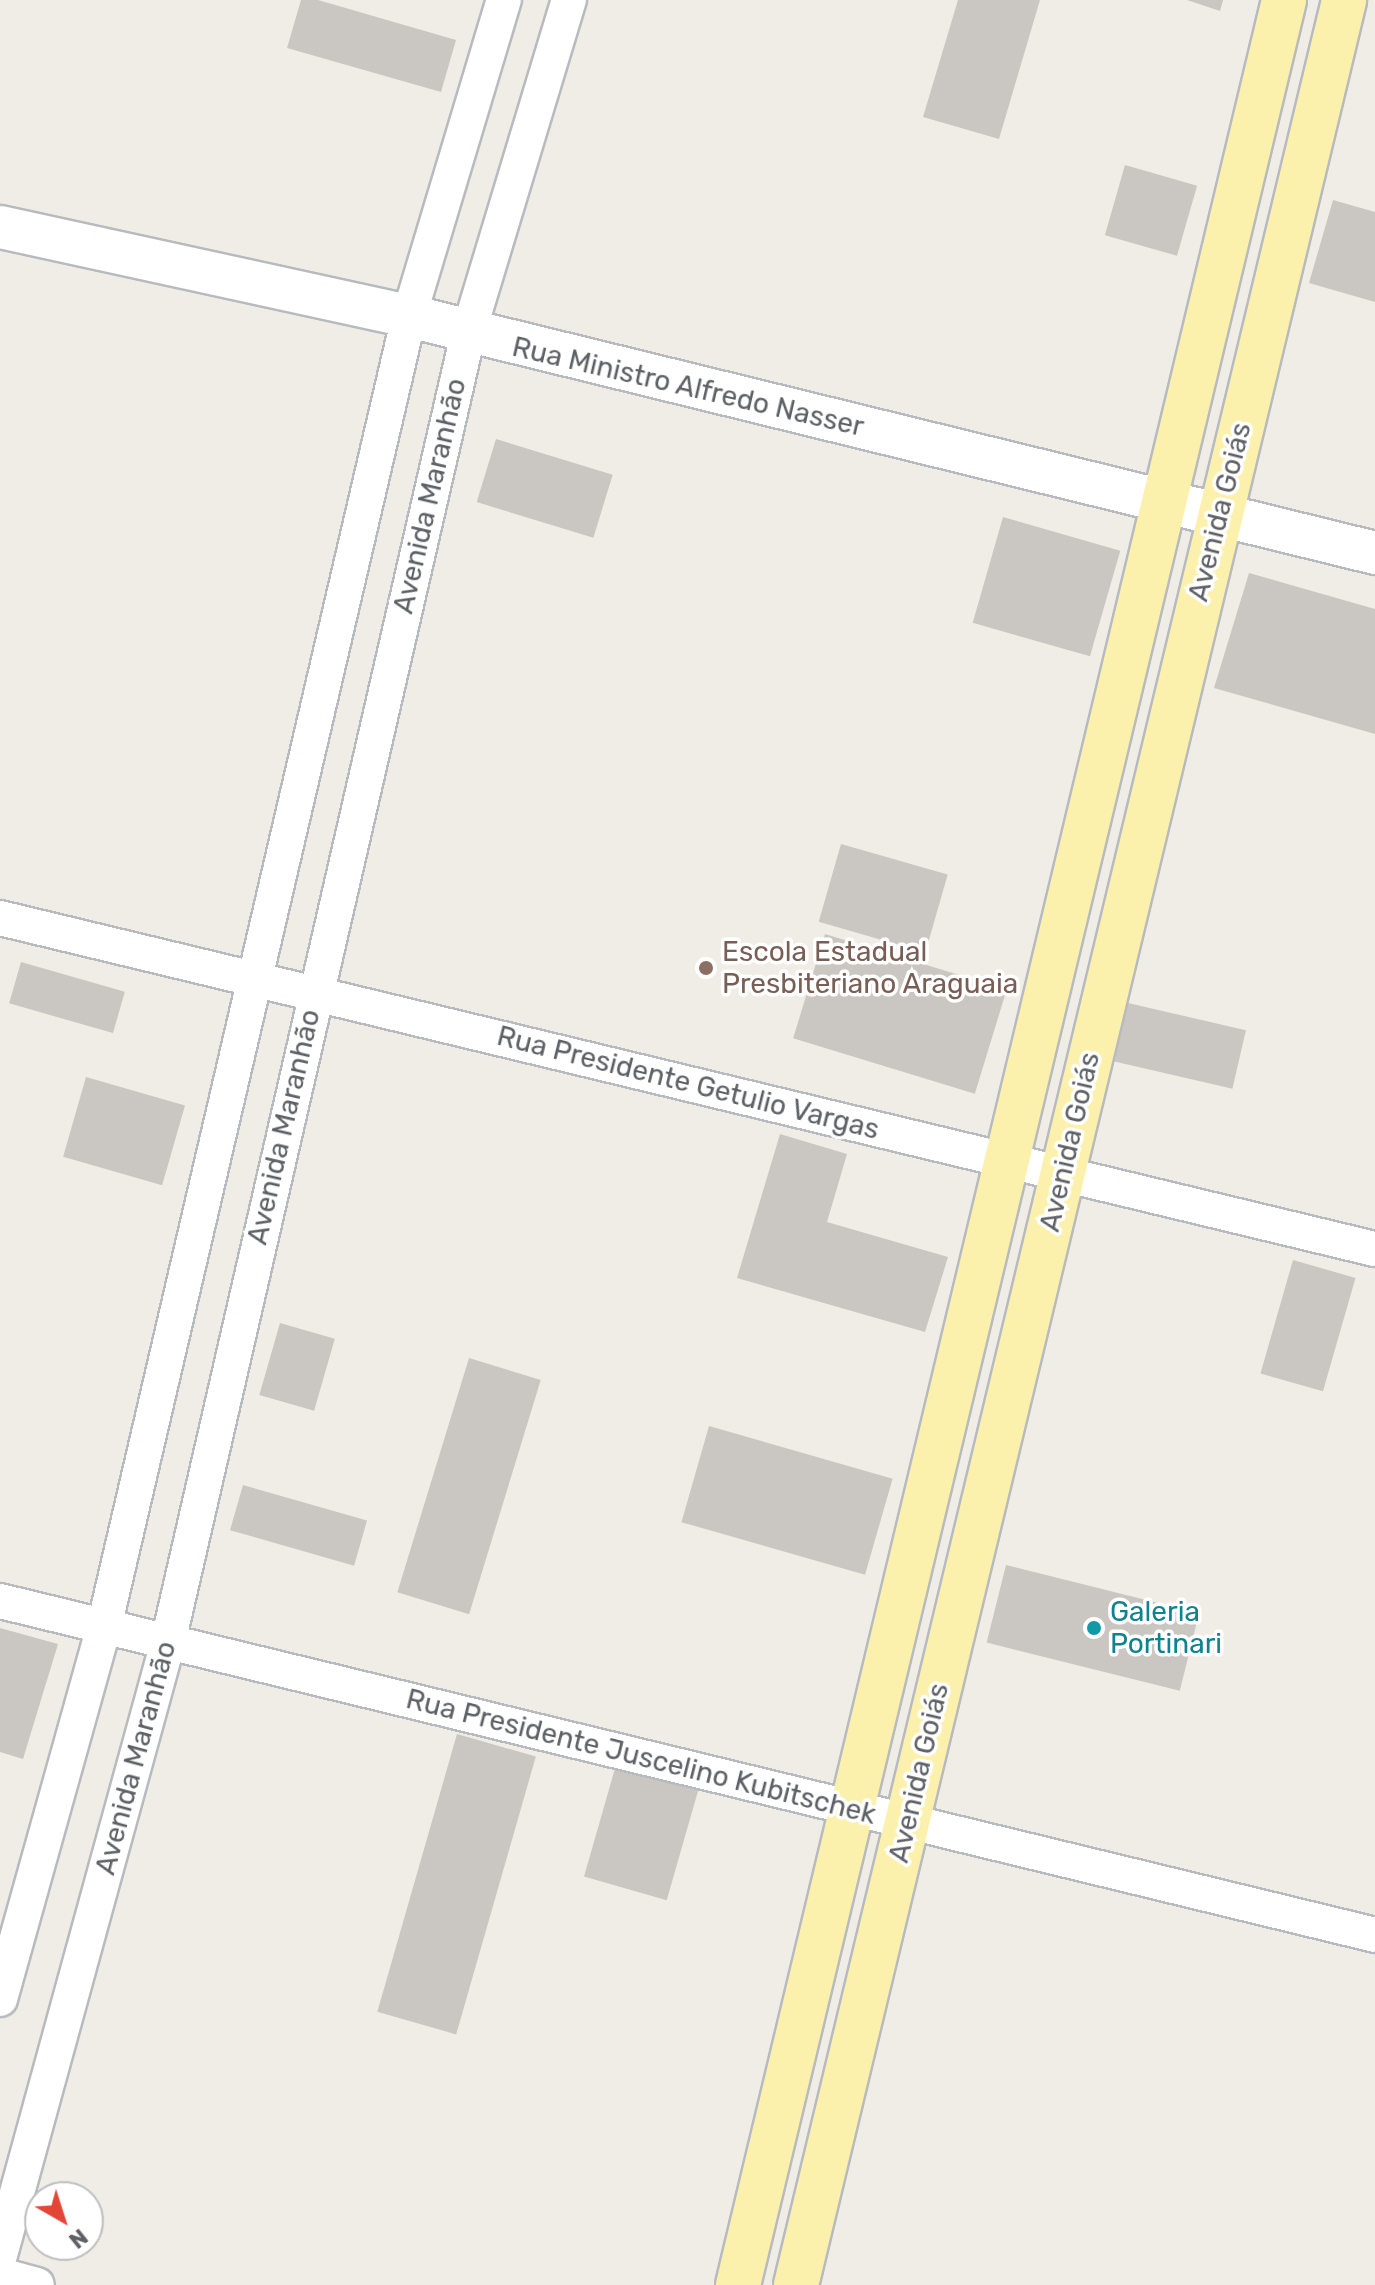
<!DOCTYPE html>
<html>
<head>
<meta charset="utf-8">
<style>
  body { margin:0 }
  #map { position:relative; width:1375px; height:2285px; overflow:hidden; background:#efede5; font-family:Rubik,sans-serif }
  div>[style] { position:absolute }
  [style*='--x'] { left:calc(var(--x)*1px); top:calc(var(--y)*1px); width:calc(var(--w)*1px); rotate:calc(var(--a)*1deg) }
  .building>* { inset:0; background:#cac7c2; transform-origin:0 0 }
  .roads { filter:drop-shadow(2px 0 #b7babe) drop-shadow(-2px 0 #b7babe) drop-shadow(0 2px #b7babe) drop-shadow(0 -2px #b7babe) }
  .minor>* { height:34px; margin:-17px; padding:0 17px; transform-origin:17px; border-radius:17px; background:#fff }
  .tertiary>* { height:42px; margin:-21px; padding:0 21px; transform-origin:21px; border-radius:21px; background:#fff }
  .primary>* { height:44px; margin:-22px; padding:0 22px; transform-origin:22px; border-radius:22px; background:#fcf1ac }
  .dots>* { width:22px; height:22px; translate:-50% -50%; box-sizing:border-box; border:4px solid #fff; border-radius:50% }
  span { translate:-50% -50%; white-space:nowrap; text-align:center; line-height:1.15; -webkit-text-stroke:7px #fff; paint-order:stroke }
  .street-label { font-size:28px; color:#5d6065 }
  .education-label { font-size:28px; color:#785e54 }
  .left { translate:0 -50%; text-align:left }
  .culture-label { font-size:28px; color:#0d838f }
  .north { position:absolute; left:24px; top:2181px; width:80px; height:80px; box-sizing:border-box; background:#fff; border:2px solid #bebfc1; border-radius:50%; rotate:141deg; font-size:22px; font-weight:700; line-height:32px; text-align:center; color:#5d6065 }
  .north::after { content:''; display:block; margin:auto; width:28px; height:36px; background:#e44636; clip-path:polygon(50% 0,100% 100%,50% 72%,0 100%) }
</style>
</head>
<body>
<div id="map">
  <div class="building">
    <i style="clip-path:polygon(301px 0,318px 0,456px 40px,441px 92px,287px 48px)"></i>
    <i style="clip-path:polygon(958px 0,1040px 0,999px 139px,923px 117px)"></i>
    <i style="clip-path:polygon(1187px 0,1223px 0,1220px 11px)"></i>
    <i style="left:1125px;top:165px;width:75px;height:73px;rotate:16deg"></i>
    <i style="clip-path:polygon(1333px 200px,1375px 212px,1375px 302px,1309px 283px)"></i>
    <i style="left:496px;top:439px;width:122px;height:66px;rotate:17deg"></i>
    <i style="left:1003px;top:517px;width:122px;height:110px;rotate:16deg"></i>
    <i style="clip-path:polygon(1249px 573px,1375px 609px,1375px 734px,1214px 688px)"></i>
    <i style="left:841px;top:844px;width:111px;height:81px;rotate:16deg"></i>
    <i style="left:825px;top:934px;width:190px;height:109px;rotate:17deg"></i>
    <i style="left:21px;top:962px;width:108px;height:43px;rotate:16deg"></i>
    <i style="left:1128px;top:1003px;width:121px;height:60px;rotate:13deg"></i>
    <i style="left:86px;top:1077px;width:103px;height:83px;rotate:16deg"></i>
    <i style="clip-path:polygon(780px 1134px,847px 1154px,827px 1222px,948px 1257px,925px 1332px,737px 1278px)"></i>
    <i style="left:1293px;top:1260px;width:65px;height:118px;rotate:16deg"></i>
    <i style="left:280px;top:1323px;width:57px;height:75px;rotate:16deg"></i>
    <i style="left:469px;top:1358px;width:75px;height:245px;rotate:17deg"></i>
    <i style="left:709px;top:1426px;width:191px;height:100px;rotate:16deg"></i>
    <i style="left:243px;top:1485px;width:129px;height:47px;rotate:16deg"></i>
    <i style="left:1006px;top:1565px;width:199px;height:80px;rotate:14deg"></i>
    <i style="clip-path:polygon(0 1628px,58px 1644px,23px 1759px,0 1752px)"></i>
    <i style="left:457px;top:1734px;width:82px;height:289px;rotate:16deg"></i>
    <i style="left:616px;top:1765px;width:86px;height:116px;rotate:16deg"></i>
  </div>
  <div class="roads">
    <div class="minor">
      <i style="--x:0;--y:918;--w:1414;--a:13.54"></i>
      <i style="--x:0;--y:1601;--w:1415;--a:13.65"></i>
      <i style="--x:0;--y:1999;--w:386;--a:-74.4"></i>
      <i style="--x:104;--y:1627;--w:1346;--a:-76.9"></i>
      <i style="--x:409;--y:316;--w:330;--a:-73.3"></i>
      <i style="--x:0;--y:2255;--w:636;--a:-74.67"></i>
      <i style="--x:168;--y:1642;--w:1342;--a:-77.08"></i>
      <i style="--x:468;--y:334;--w:349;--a:-73.2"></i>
      <i style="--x:0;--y:2275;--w:38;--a:15"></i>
    </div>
    <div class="tertiary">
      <i style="--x:0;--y:227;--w:419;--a:12.3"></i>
      <i style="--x:409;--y:316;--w:995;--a:13.78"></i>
    </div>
    <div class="primary">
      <i style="--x:738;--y:2285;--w:2349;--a:-76.56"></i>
      <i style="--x:796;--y:2285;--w:2350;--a:-76.51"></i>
    </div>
  </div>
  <div class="dots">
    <i style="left:706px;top:968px;background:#8d6e63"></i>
    <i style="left:1094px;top:1628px;background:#0f9aa8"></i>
  </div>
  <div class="street-label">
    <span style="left:688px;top:387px;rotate:13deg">Rua Ministro Alfredo Nasser</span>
    <span style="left:430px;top:496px;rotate:-77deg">Avenida Maranhão</span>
    <span style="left:1220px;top:512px;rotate:-76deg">Avenida Goiás</span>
    <span style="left:688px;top:1083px;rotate:14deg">Rua Presidente Getulio Vargas</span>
    <span style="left:284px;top:1127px;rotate:-77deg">Avenida Maranhão</span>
    <span style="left:1070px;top:1142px;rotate:-77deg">Avenida Goiás</span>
    <span style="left:641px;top:1757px;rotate:14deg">Rua Presidente Juscelino Kubitschek</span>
    <span style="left:136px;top:1758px;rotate:-75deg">Avenida Maranhão</span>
    <span style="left:919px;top:1773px;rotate:-77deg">Avenida Goiás</span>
  </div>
  <div class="education-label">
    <span class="left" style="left:722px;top:968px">Escola Estadual<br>Presbiteriano Araguaia</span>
  </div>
  <div class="culture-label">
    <span class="left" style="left:1110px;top:1628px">Galeria<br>Portinari</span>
  </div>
  <div class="north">N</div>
</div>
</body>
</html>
